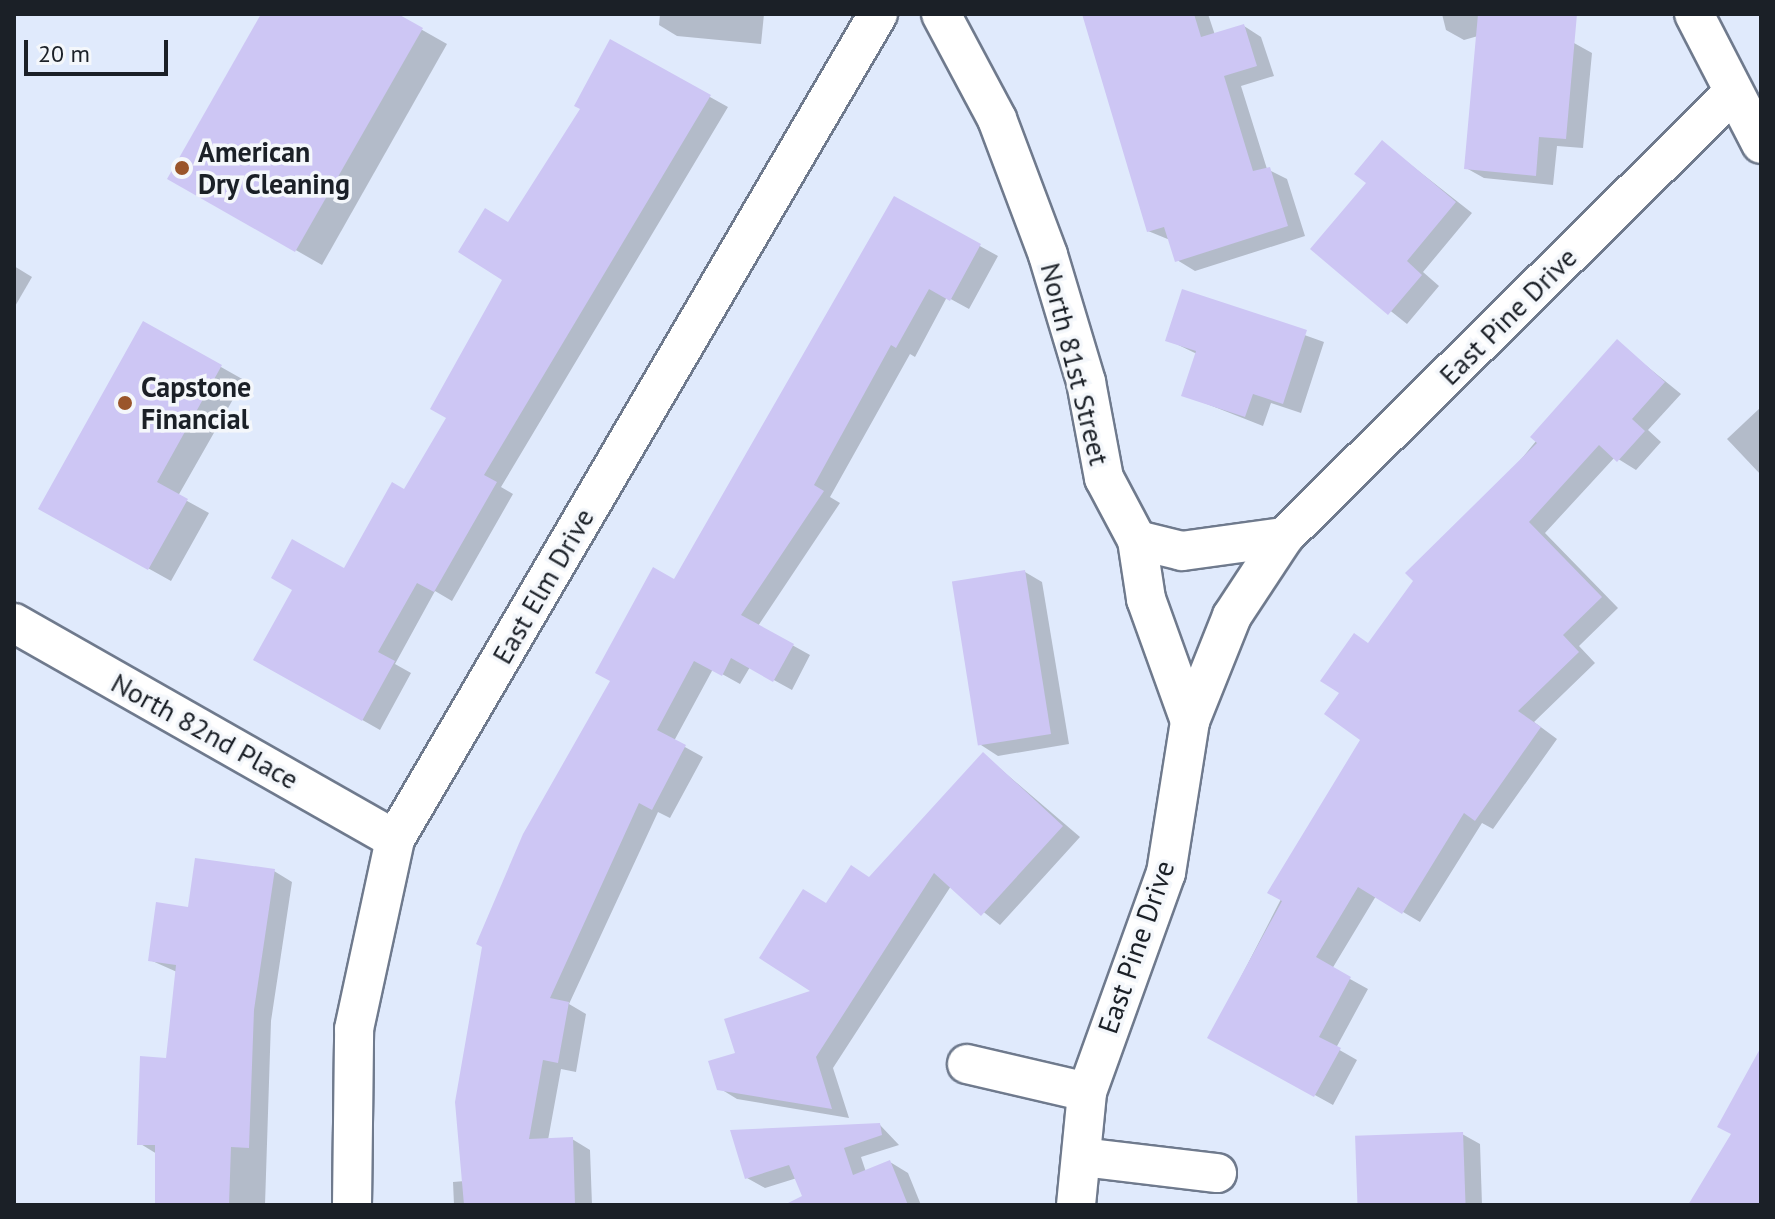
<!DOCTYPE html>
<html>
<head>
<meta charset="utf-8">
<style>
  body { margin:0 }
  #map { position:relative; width:1775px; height:1219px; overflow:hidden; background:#e0eafc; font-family:"PT Sans",sans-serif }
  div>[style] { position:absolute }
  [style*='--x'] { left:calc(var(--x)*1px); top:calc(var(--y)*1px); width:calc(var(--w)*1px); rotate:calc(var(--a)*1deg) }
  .shadow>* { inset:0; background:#0003 }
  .building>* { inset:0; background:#cdc6f4; transform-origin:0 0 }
  .roads { filter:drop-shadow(2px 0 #6f7a8d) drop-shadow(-2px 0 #6f7a8d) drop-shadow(0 2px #6f7a8d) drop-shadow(0 -2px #6f7a8d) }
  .minor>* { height:38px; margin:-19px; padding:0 19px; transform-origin:19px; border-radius:19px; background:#fff }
  .dots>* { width:22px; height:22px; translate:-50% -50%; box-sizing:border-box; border:4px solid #f4f7fb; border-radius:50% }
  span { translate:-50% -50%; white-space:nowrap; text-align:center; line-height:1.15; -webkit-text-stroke:7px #f4f7fb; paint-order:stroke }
  .poi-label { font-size:28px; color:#1b2027; font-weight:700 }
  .left { translate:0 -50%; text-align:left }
  .street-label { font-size:28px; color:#1b2027 }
  .frame { position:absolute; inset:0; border:16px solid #1b2027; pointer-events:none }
  .scale { position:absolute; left:24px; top:40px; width:144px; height:36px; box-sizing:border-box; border:4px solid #1b2027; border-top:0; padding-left:10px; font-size:24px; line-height:28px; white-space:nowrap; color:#1b2027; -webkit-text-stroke:6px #f4f7fb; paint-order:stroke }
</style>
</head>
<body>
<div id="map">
  <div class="shadow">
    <i style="clip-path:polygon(263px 14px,394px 14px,447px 44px,322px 265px,169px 178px)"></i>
    <i style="clip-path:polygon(660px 14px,764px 14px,761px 44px,677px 36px,659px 25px)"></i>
    <i style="clip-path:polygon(1084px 14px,1208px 14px,1215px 35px,1244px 26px,1261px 37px,1274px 76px,1241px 86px,1267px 169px,1287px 179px,1305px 236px,1195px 271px,1177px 260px,1170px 240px,1148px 231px)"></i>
    <i style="clip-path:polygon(1442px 14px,1565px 14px,1574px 43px,1592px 53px,1583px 148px,1557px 146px,1553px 185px,1484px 178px,1466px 168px,1478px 36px,1464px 40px,1446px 30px)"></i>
    <i style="clip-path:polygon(611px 42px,728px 107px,501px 487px,513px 494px,452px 601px,435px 591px,395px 664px,411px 673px,380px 730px,255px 659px,344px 571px,405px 492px,448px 417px,504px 279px,509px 224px,582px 108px)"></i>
    <i style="clip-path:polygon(1383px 143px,1472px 213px,1423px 272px,1439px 286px,1407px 324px,1313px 249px,1368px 183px)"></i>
    <i style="clip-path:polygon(894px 199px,998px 256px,969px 309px,947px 297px,915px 357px,910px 354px,830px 497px,840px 503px,758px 626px,810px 655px,792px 690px,750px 667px,740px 684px,713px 669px,674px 741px,703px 757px,670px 818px,658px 812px,569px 1004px,586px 1014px,576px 1072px,561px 1069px,548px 1140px,572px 1139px,590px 1150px,592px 1205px,454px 1205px,453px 1182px,465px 1181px,675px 581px)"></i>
    <i style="clip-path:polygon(14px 266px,32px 277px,14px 308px)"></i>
    <i style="clip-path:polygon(1184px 292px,1324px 342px,1301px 413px,1271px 403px,1263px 426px,1184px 395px,1197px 354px,1168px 340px)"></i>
    <i style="clip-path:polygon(143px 323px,244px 380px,178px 496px,209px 513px,171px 581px,40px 508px)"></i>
    <i style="clip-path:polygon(1617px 342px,1681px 394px,1648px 430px,1661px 442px,1636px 470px,1615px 457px,1545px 533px,1618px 608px,1579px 646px,1595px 663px,1534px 722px,1557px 739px,1493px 829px,1482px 823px,1420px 922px,1376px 896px,1332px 969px,1368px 989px,1336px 1048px,1357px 1060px,1333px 1105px,1210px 1037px,1363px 740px,1370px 644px)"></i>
    <i style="clip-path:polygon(1761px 407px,1761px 475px,1727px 439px)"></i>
    <i style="clip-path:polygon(1025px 572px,1042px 582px,1069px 744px,998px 756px,981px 745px)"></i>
    <i style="clip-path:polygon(983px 754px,1080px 837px,1000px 925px,951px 886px,833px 1068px,849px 1118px,737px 1099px,719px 1088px,737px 1055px,815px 992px,827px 905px,870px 879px)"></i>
    <i style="clip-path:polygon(274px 871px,292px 882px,271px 1021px,265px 1205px,157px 1205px,157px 1154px,139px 1143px,168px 1060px,177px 972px,150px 960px,190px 909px)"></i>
    <i style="clip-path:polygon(880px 1125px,899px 1145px,861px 1157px,866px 1172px,890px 1162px,908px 1173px,921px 1205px,807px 1205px,797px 1178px,765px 1188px,747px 1178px)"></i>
    <i style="clip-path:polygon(1462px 1134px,1480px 1144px,1482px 1205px,1360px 1205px)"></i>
  </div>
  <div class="building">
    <i style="clip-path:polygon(261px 14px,398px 14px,423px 28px,295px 252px,167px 179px)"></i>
    <i style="clip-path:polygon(1082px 14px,1194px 14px,1201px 37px,1244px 24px,1257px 66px,1224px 76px,1253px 171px,1270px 167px,1288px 226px,1175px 262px,1164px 227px,1147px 232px)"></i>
    <i style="clip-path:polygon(1478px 14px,1577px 14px,1566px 139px,1539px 137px,1536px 176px,1464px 169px)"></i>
    <i style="clip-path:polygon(610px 39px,711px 95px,484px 475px,497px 482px,434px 592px,417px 583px,378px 652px,395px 661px,362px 721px,253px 660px,292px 590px,271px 578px,292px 539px,344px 568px,392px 482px,404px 489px,446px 418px,430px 409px,502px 280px,458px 252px,485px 208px,508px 222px,580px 109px,574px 106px)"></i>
    <i style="clip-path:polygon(1382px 140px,1456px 202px,1407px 261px,1422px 275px,1388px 315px,1310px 249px,1366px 183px,1354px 174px)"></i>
    <i style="clip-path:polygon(894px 196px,981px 244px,950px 301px,929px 289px,896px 348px,891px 345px,814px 485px,824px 491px,741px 615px,794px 644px,773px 682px,731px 658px,722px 676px,694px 661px,657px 730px,686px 745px,652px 810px,639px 803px,550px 998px,569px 1002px,558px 1063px,543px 1060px,529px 1139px,573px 1137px,575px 1205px,464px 1205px,455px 1102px,482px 947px,476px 944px,523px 834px,610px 681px,595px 673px,653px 567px,674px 579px)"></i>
    <i style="clip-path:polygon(1182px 289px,1307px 330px,1283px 404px,1253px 394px,1245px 417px,1181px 396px,1196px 351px,1165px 341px)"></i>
    <i style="clip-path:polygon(143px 321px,222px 365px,157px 482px,188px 499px,148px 570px,38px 509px)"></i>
    <i style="clip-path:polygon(1617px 339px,1665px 382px,1632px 419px,1645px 431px,1617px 462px,1599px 445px,1529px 522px,1602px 597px,1563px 635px,1579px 652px,1518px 711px,1541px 727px,1475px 821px,1464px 813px,1402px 914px,1358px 887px,1316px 957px,1351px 977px,1319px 1037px,1341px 1048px,1314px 1097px,1207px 1038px,1282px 901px,1267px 893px,1360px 740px,1324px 714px,1339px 693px,1320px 681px,1354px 633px,1368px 643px,1413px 581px,1405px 573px,1537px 443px,1530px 437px)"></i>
    <i style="left:1025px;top:570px;width:166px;height:74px;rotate:81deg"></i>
    <i style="clip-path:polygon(983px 752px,1063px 826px,981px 916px,934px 873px,816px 1057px,832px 1109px,717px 1090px,708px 1061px,735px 1053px,724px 1019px,810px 991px,759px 958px,803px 889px,826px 903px,851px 865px,869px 877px)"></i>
    <i style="clip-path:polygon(195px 858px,275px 869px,254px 1010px,249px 1148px,231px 1147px,229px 1205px,155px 1205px,155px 1145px,137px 1145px,140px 1056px,166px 1058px,176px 965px,148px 961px,156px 902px,188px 907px)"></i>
    <i style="clip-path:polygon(1761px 1047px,1761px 1205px,1688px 1205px,1731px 1134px,1717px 1127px)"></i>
    <i style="clip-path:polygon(880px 1123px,882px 1135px,844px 1148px,853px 1175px,890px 1160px,908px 1205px,784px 1205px,802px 1196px,789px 1165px,745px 1179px,730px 1130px)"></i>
    <i style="left:1463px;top:1132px;width:73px;height:108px;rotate:88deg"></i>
  </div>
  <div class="roads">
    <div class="minor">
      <i style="--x:941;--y:14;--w:119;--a:61.9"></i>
      <i style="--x:997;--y:119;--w:145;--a:69.4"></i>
      <i style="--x:1048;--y:255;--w:133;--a:73.3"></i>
      <i style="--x:1086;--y:382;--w:98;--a:79.4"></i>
      <i style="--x:1104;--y:478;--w:70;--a:62"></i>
      <i style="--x:1137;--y:540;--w:60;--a:81.3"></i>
      <i style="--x:1146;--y:599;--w:130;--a:70.2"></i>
      <i style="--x:1694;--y:14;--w:146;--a:62.7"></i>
      <i style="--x:1137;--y:540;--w:46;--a:13.7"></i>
      <i style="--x:1182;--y:551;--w:103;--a:-7.8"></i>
      <i style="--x:14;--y:623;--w:438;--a:29.6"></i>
      <i style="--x:967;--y:1064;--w:123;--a:13.1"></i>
      <i style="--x:1082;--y:1157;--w:136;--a:6.8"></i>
      <i style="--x:352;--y:1205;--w:176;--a:-89.3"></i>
      <i style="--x:354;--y:1029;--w:194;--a:-77.8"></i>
      <i style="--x:395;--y:839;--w:956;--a:-59.65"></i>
      <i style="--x:1076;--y:1205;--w:114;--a:-84.4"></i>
      <i style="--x:1087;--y:1092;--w:233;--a:-70.2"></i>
      <i style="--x:1166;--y:873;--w:154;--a:-81"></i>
      <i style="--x:1190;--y:721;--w:113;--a:-68.2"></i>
      <i style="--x:1232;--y:616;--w:95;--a:-56.6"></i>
      <i style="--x:1284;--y:537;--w:629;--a:-44.68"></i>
    </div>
  </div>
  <div class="dots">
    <i style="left:182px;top:168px;background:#9a552b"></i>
    <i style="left:125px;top:403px;background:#9a552b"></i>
  </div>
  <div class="poi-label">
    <span class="left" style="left:198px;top:168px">American<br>Dry Cleaning</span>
    <span class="left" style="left:141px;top:403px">Capstone<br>Financial</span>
  </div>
  <div class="street-label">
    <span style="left:1508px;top:316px;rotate:-45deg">East Pine Drive</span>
    <span style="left:1075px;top:364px;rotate:76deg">North 81st Street</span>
    <span style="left:543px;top:586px;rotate:-60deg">East Elm Drive</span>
    <span style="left:205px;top:731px;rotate:29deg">North 82nd Place</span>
    <span style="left:1136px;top:947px;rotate:-71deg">East Pine Drive</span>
  </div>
  <div class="frame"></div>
  <div class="scale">20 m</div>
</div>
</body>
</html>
